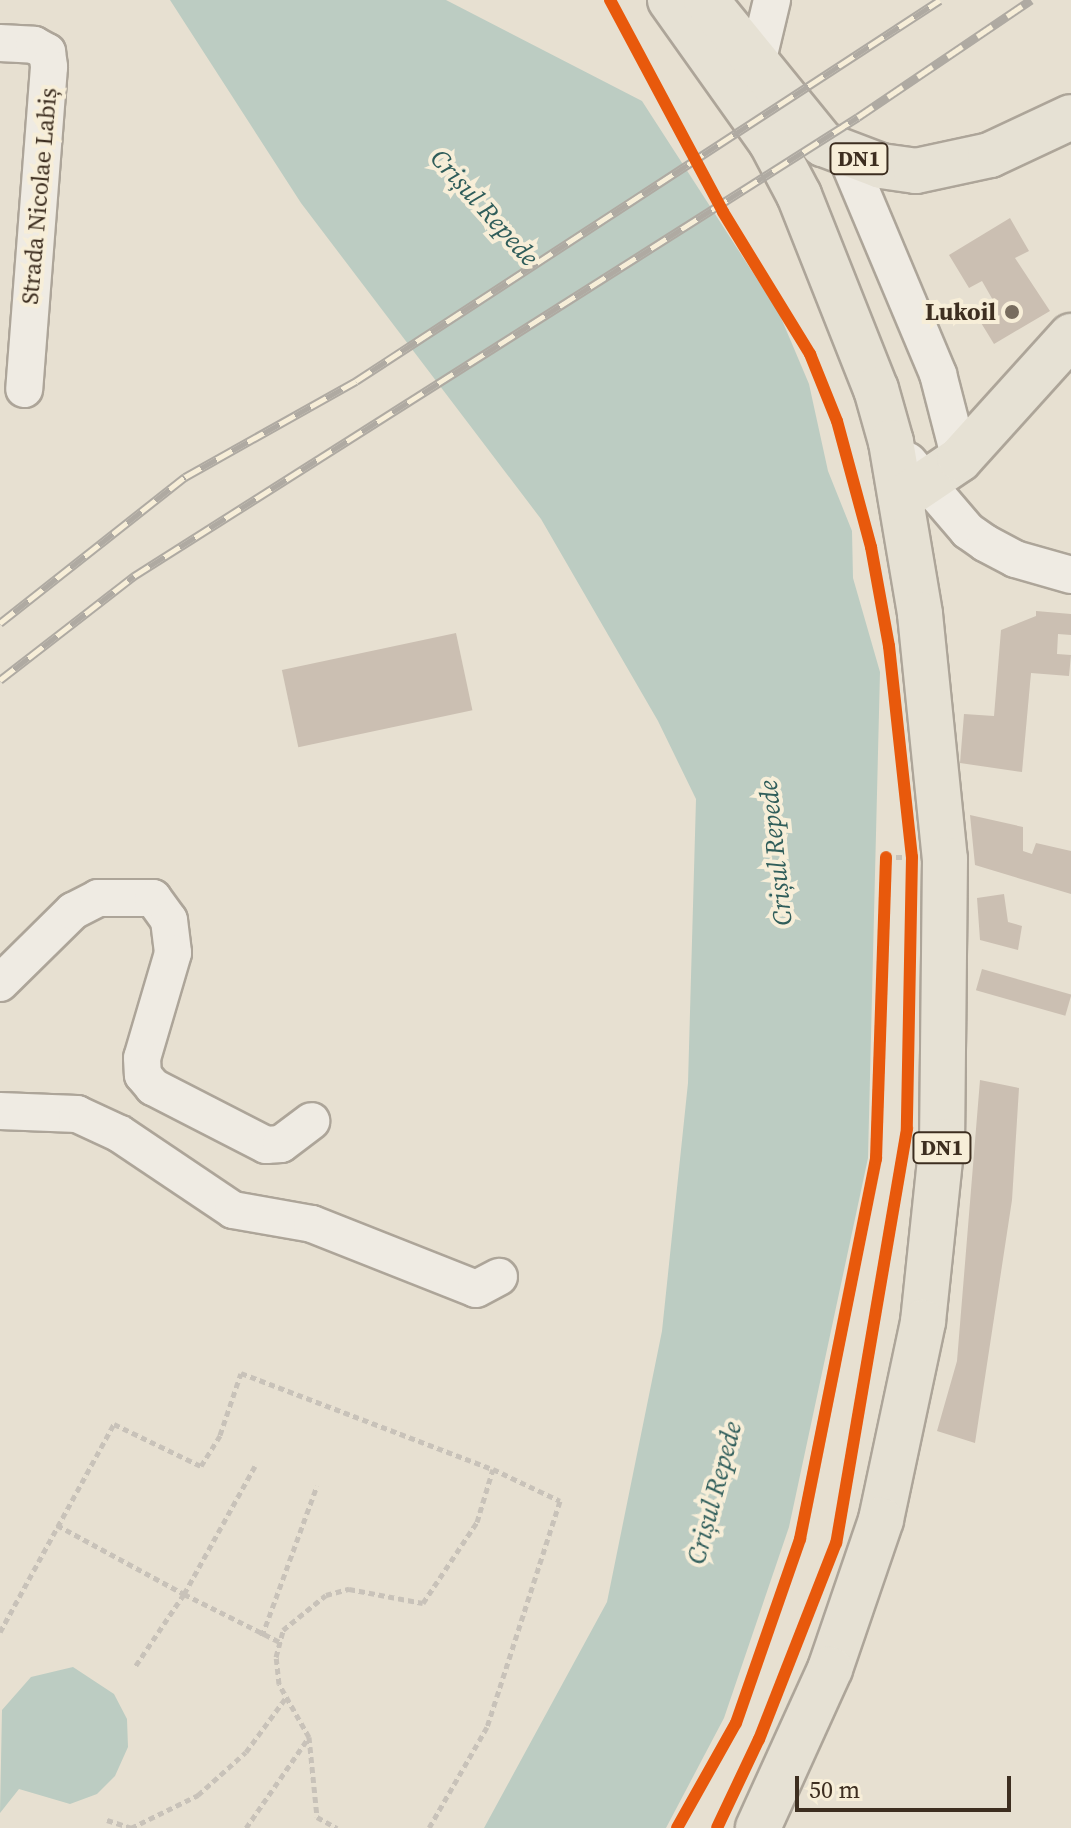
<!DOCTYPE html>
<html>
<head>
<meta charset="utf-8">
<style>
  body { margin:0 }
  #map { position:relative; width:1071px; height:1828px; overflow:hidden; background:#e7e0d1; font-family:"Source Serif 4",serif }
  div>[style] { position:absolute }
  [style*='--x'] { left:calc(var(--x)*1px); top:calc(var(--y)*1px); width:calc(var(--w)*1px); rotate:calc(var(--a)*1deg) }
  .water>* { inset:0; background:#bcccc2 }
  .building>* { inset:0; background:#cbbfb2; transform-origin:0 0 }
  .path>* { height:5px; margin-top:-2.5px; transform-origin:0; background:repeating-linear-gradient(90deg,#c8c2b9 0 6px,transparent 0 10px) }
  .roads { filter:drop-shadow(2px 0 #ada599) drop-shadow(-2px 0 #ada599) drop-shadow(0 2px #ada599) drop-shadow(0 -2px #ada599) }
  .minor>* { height:36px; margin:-18px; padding:0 18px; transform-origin:18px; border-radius:18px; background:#efebe3 }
  .major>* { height:44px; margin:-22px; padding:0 22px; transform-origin:22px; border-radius:22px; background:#e6e1d4 }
  .rail>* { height:9px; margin-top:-4.5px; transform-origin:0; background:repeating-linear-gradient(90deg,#f7eed8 0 18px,#afaaa2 0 36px); box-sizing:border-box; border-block:2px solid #afaaa2 }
  .cycleway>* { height:12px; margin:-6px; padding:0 6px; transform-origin:6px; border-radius:6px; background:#e8590c }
  .dots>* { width:22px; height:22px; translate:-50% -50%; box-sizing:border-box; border:4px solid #f7eed8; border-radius:50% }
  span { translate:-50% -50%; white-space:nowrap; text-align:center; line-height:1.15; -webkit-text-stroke:8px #f7eed8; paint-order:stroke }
  .shield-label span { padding:2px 6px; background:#f7eed8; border:2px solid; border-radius:6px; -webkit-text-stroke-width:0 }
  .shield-label { font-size:22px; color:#3d2e20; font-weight:700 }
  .street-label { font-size:24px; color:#3d2e20 }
  .poi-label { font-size:24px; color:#3d2e20; font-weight:700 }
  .right { translate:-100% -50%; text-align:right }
  .water-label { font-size:26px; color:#2f5d5a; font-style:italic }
  .scale { position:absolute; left:795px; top:1776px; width:216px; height:36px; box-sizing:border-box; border:4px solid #3d2e20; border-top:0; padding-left:10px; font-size:24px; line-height:28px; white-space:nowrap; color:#3d2e20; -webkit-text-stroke:6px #f7eed8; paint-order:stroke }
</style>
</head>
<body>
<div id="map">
  <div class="water">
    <i style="clip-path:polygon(170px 0,446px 0,642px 101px,779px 313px,809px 384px,828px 471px,852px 531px,853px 578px,880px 672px,868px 1158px,789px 1527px,724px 1718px,666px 1828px,484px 1828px,607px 1602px,662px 1331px,688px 1083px,696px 799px,658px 721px,541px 519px,301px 203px)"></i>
    <i style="clip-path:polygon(73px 1667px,114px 1694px,127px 1719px,128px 1747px,115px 1776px,97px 1794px,70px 1804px,19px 1789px,0 1813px,2px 1710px,31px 1677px)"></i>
  </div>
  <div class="building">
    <i style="clip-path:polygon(1010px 218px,1029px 251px,1015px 258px,1050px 311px,994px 344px,975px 313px,994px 302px,982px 281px,969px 288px,949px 255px)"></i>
    <i style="clip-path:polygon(1036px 611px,1071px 614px,1071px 635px,1058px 634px,1057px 654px,1071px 655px,1069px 676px,1031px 673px,1022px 772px,960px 763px,964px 714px,994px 716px,1001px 630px,1036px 616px)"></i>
    <i style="left:456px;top:633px;width:79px;height:178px;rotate:78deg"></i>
    <i style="clip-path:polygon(970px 815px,1023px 827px,1023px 851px,1032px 854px,1036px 843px,1071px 851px,1071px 894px,975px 865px)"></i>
    <i style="clip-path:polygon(1004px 894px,1008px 922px,1022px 926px,1018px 950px,980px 940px,977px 898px)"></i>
    <i style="left:982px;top:969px;width:93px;height:22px;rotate:16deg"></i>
    <i style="clip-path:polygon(980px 1080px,1019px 1088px,1012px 1200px,975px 1443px,937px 1431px,957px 1361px)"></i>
  </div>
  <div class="path">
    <i style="--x:886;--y:857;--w:26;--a:0"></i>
    <i style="--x:255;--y:1466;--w:146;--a:119"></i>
    <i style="--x:184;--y:1594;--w:107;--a:26.6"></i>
    <i style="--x:57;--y:1525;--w:145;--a:28.5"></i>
    <i style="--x:184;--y:1594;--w:89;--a:124"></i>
    <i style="--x:0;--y:1632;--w:237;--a:-61.3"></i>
    <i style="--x:114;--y:1424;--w:97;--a:25.8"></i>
    <i style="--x:201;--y:1466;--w:36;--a:-58"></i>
    <i style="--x:220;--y:1435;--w:65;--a:-71.3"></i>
    <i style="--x:241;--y:1373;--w:270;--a:20.9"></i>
    <i style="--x:262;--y:1636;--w:160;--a:-69.9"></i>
    <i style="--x:309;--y:1737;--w:61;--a:-119.5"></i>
    <i style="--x:279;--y:1684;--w:27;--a:-96"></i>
    <i style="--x:276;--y:1657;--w:28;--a:-75"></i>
    <i style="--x:283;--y:1630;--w:55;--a:-39.1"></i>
    <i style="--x:326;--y:1595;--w:24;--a:-15"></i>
    <i style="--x:349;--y:1589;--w:75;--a:10.7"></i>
    <i style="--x:423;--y:1603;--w:97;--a:-56.3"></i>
    <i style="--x:477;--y:1522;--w:55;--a:-73.2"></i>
    <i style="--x:493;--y:1469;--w:74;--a:25.5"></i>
    <i style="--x:560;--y:1501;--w:237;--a:107.9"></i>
    <i style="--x:487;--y:1727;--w:116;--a:119.9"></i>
    <i style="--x:107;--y:1820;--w:25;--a:18"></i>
    <i style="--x:131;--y:1828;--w:75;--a:-26.2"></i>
    <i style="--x:198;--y:1795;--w:64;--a:-41.9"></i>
    <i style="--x:246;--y:1752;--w:66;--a:-53.7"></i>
    <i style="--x:246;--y:1828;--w:111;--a:-55.3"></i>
    <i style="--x:309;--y:1737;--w:80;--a:84.3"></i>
    <i style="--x:317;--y:1817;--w:23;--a:29"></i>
  </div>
  <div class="roads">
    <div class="minor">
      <i style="--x:0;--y:43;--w:34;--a:3"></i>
      <i style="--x:34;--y:45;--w:15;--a:28"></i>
      <i style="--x:47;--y:52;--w:15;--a:82"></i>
      <i style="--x:49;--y:67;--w:323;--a:94.4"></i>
      <i style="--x:757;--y:63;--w:65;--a:-76.6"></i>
      <i style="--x:846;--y:155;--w:238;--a:67.2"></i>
      <i style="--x:938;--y:374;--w:88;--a:75.5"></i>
      <i style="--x:908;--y:461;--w:92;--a:49.4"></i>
      <i style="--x:968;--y:531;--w:21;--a:35"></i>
      <i style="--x:985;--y:543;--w:34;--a:28"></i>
      <i style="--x:1015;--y:559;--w:58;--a:15.9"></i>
      <i style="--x:0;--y:983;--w:103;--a:-44.6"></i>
      <i style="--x:73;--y:911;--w:28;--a:-27"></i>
      <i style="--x:98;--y:898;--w:55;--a:0"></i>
      <i style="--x:153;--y:898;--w:27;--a:54"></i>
      <i style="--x:169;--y:920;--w:33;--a:83"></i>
      <i style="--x:173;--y:953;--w:109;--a:106.4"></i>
      <i style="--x:142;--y:1058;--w:17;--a:87"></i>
      <i style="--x:143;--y:1075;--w:16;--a:50"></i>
      <i style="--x:153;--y:1087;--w:127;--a:27.2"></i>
      <i style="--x:266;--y:1145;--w:15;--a:-4"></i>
      <i style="--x:281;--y:1144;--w:38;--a:-37"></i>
      <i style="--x:0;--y:1111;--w:77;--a:2.2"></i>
      <i style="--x:77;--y:1114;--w:47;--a:24.9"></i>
      <i style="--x:120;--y:1134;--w:136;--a:33.9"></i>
      <i style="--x:233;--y:1210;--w:80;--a:10"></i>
      <i style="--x:312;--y:1224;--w:176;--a:21.6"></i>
      <i style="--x:476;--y:1289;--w:26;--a:-28"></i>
    </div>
    <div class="major">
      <i style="--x:670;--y:0;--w:174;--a:54.6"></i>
      <i style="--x:771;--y:142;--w:60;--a:62.2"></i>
      <i style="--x:799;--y:195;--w:209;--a:68.4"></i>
      <i style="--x:876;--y:389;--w:55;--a:74.2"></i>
      <i style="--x:891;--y:442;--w:174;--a:80.4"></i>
      <i style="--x:920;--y:614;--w:246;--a:84.2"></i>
      <i style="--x:945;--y:859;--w:282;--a:90.6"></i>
      <i style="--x:942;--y:1141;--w:182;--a:96"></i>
      <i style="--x:923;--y:1322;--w:202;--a:102"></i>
      <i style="--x:881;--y:1520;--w:157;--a:108.9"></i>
      <i style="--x:830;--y:1669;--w:175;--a:114.4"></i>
      <i style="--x:706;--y:0;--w:186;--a:50.9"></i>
      <i style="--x:823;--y:144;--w:62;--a:20.8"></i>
      <i style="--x:881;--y:166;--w:35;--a:8"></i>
      <i style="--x:916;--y:171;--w:76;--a:-12.2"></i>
      <i style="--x:990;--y:155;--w:89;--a:-25.1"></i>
      <i style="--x:901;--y:499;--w:71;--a:-34.1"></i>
      <i style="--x:960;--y:459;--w:166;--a:-47.9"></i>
    </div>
  </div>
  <div class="rail">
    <i style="--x:0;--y:623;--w:236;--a:-38.3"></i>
    <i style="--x:185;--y:477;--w:196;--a:-29.3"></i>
    <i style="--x:356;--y:381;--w:697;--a:-33.12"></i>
    <i style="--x:0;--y:680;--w:170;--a:-37.8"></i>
    <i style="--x:134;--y:576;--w:857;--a:-32.37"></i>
    <i style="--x:858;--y:117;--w:209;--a:-34.1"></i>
  </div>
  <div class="cycleway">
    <i style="--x:610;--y:0;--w:240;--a:61.9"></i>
    <i style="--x:723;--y:212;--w:167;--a:58.5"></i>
    <i style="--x:810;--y:354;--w:72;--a:68.1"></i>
    <i style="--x:837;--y:421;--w:131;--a:74.9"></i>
    <i style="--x:871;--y:547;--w:101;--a:79.7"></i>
    <i style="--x:889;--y:646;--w:212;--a:83.8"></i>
    <i style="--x:912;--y:857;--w:272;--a:91.1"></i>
    <i style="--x:907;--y:1129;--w:420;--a:99.7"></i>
    <i style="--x:836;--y:1543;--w:211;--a:111.4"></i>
    <i style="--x:759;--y:1739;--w:98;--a:115.3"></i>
    <i style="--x:677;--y:1828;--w:120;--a:-60.7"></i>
    <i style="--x:736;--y:1723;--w:195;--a:-70.8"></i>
    <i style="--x:800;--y:1539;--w:388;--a:-78.7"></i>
    <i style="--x:876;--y:1159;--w:302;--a:-88.1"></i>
  </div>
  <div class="dots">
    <i style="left:1012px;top:312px;background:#786c5e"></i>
  </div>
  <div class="shield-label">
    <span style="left:859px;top:159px">DN1</span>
    <span style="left:942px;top:1148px">DN1</span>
  </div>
  <div class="street-label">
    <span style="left:39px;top:196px;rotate:-85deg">Strada Nicolae Labiș</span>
  </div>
  <div class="poi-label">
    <span class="right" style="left:996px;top:312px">Lukoil</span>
  </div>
  <div class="water-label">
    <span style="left:484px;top:208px;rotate:48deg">Crișul Repede</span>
    <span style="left:776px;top:853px;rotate:-96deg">Crișul Repede</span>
    <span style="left:715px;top:1493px;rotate:-75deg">Crișul Repede</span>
  </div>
  <div class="scale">50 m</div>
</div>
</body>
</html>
